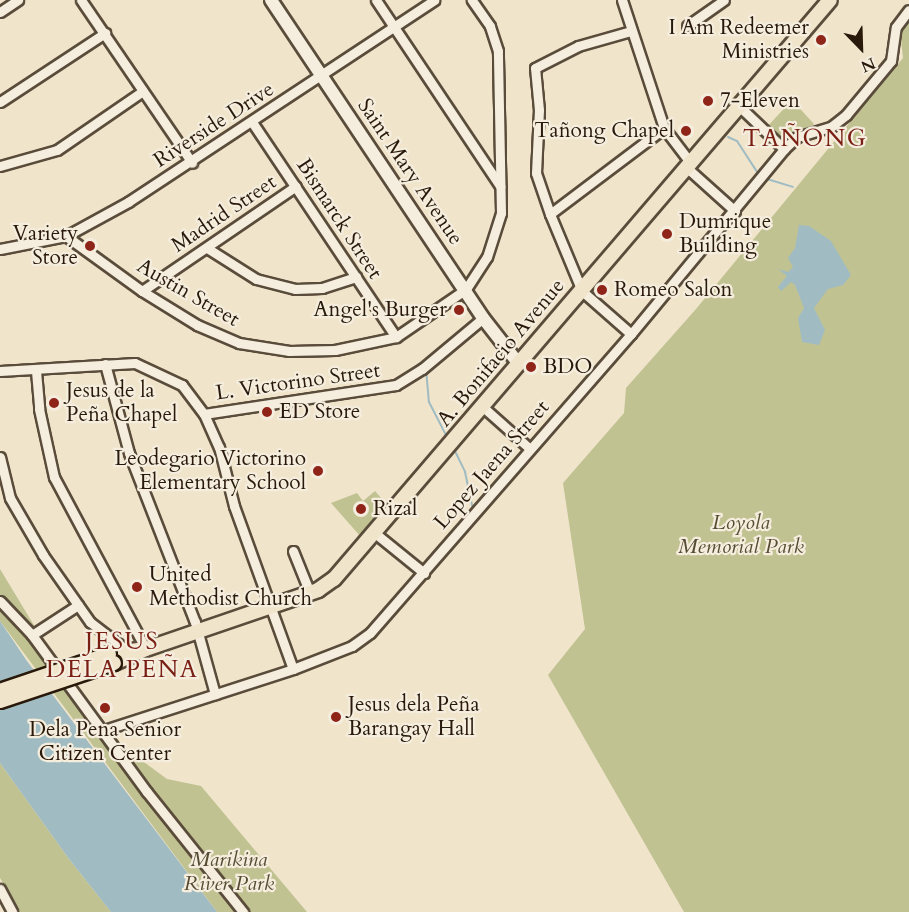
<!DOCTYPE html>
<html>
<head>
<meta charset="utf-8">
<style>
  body { margin:0 }
  #map { position:relative; width:909px; height:912px; overflow:hidden; background:#f0e4cb; font-family:Cardo,serif }
  div>[style] { position:absolute }
  [style*='--x'] { left:calc(var(--x)*1px); top:calc(var(--y)*1px); width:calc(var(--w)*1px); rotate:calc(var(--a)*1deg) }
  .green>* { inset:0; background:#c1c292 }
  .water>* { inset:0; background:#a0bcc2 }
  .stream>* { height:2px; margin:-1px; padding:0 1px; transform-origin:1px; border-radius:1px; background:#a0bcc2 }
  .roads { filter:drop-shadow(2px 0 #5a4c3a) drop-shadow(-2px 0 #5a4c3a) drop-shadow(0 2px #5a4c3a) drop-shadow(0 -2px #5a4c3a) }
  .street>* { height:9px; margin:-4.5px; padding:0 4.5px; transform-origin:4.5px; border-radius:4.5px; background:#f5eddd }
  .secondary>* { height:12px; margin:-6px; padding:0 6px; transform-origin:6px; border-radius:6px; background:#f5eddd }
  .primary>* { height:14px; margin:-7px; padding:0 7px; transform-origin:7px; border-radius:7px; background:#f0e4cb }
  .bridges { filter:drop-shadow(2px 0 #28190a) drop-shadow(-2px 0 #28190a) drop-shadow(0 2px #28190a) drop-shadow(0 -2px #28190a) }
  .primary-bridge>* { height:14px; margin:-7px; padding:0 7px; transform-origin:7px; border-radius:7px; background:#f0e4cb }
  .dots>* { width:16px; height:16px; translate:-50% -50%; box-sizing:border-box; border:3px solid #f5eddd; border-radius:50% }
  span { translate:-50% -50%; white-space:nowrap; text-align:center; line-height:1.15; -webkit-text-stroke:4.5px #f5eddd; paint-order:stroke }
  .poi-label { font-size:21px; color:#28190a }
  .right { translate:-100% -50%; text-align:right }
  .left { translate:0 -50%; text-align:left }
  .street-label { font-size:21px; color:#28190a }
  .park-label { font-size:21px; color:#564c33; font-style:italic }
  .quarter-label { font-size:24px; color:#7a1f14; letter-spacing:1.5px }
  .north { position:absolute; left:831px; top:18px; width:60px; height:60px; -webkit-text-stroke:4px #f5eddd; paint-order:stroke; rotate:157deg; font-size:16px; font-weight:700; line-height:24px; text-align:center; color:#28190a }
  .north::after { content:''; display:block; margin:auto; width:21px; height:27px; background:#28190a; clip-path:polygon(50% 0,100% 100%,50% 72%,0 100%) }
</style>
</head>
<body>
<div id="map">
  <div class="green">
    <i style="clip-path:polygon(909px 22px,909px 912px,684px 912px,548px 675px,585px 629px,563px 483px,624px 413px,626px 388px,696px 309px,903px 58px,900px 30px)"></i>
    <i style="clip-path:polygon(792px 100px,814px 124px,783px 146px,765px 129px)"></i>
    <i style="clip-path:polygon(375px 491px,388px 506px,361px 537px,331px 503px,357px 493px,363px 501px)"></i>
    <i style="clip-path:polygon(0 569px,58px 665px,110px 737px,167px 779px,201px 786px,307px 912px,217px 912px,0 621px)"></i>
    <i style="clip-path:polygon(0 763px,69px 859px,111px 912px,20px 912px,0 878px)"></i>
  </div>
  <div class="water">
    <i style="clip-path:polygon(799px 225px,809px 226px,831px 241px,851px 275px,843px 285px,828px 289px,814px 308px,825px 330px,819px 345px,802px 342px,798px 318px,804px 308px,795px 285px,791px 282px,781px 291px,778px 287px,787px 276px,778px 269px,788px 272px,793px 267px,788px 258px,795px 248px)"></i>
    <i style="clip-path:polygon(0 621px,27px 661px,217px 912px,111px 912px,69px 859px,0 763px)"></i>
  </div>
  <div class="stream">
    <i style="--x:728;--y:137;--w:10;--a:24"></i>
    <i style="--x:737;--y:141;--w:38;--a:57"></i>
    <i style="--x:767;--y:179;--w:27;--a:17"></i>
    <i style="--x:426;--y:369;--w:33;--a:85"></i>
    <i style="--x:429;--y:402;--w:42;--a:62.8"></i>
    <i style="--x:453;--y:447;--w:28;--a:64"></i>
    <i style="--x:465;--y:472;--w:35;--a:78"></i>
  </div>
  <div class="roads">
    <div class="street">
      <i style="--x:81;--y:0;--w:197;--a:55.7"></i>
      <i style="--x:376;--y:0;--w:224;--a:56.3"></i>
      <i style="--x:622;--y:0;--w:135;--a:71.8"></i>
      <i style="--x:664;--y:128;--w:43;--a:52.6"></i>
      <i style="--x:0;--y:12;--w:22;--a:-34"></i>
      <i style="--x:687;--y:26;--w:45;--a:-35.1"></i>
      <i style="--x:0;--y:102;--w:126;--a:-33.3"></i>
      <i style="--x:738;--y:105;--w:64;--a:43.7"></i>
      <i style="--x:252;--y:122;--w:259;--a:56.2"></i>
      <i style="--x:0;--y:166;--w:59;--a:-15.7"></i>
      <i style="--x:57;--y:150;--w:104;--a:-34.5"></i>
      <i style="--x:686;--y:167;--w:66;--a:41.9"></i>
      <i style="--x:550;--y:214;--w:143;--a:-37"></i>
      <i style="--x:66;--y:236;--w:94;--a:35.9"></i>
      <i style="--x:142;--y:291;--w:65;--a:31.7"></i>
      <i style="--x:197;--y:325;--w:46;--a:23.2"></i>
      <i style="--x:239;--y:343;--w:51;--a:9.1"></i>
      <i style="--x:289;--y:351;--w:46;--a:-1.2"></i>
      <i style="--x:335;--y:350;--w:62;--a:-12"></i>
      <i style="--x:396;--y:337;--w:85;--a:-34.4"></i>
      <i style="--x:466;--y:289;--w:38;--a:-57"></i>
      <i style="--x:487;--y:257;--w:46;--a:-72.3"></i>
      <i style="--x:501;--y:213;--w:162;--a:-91.1"></i>
      <i style="--x:498;--y:51;--w:26;--a:-108"></i>
      <i style="--x:490;--y:26;--w:32;--a:-125"></i>
      <i style="--x:207;--y:248;--w:58;--a:32.3"></i>
      <i style="--x:256;--y:279;--w:40;--a:14.4"></i>
      <i style="--x:295;--y:289;--w:27;--a:-2"></i>
      <i style="--x:322;--y:288;--w:36;--a:-18"></i>
      <i style="--x:0;--y:249;--w:67;--a:-11.1"></i>
      <i style="--x:66;--y:236;--w:71;--a:-28.7"></i>
      <i style="--x:128;--y:202;--w:367;--a:-33.4"></i>
      <i style="--x:142;--y:291;--w:186;--a:-34.3"></i>
      <i style="--x:631;--y:334;--w:65;--a:-138.7"></i>
      <i style="--x:582;--y:291;--w:83;--a:-112.6"></i>
      <i style="--x:550;--y:214;--w:43;--a:-108.9"></i>
      <i style="--x:536;--y:173;--w:63;--a:-87.3"></i>
      <i style="--x:539;--y:110;--w:42;--a:-95.4"></i>
      <i style="--x:535;--y:68;--w:48;--a:-27.1"></i>
      <i style="--x:578;--y:46;--w:55;--a:-15.8"></i>
      <i style="--x:105;--y:364;--w:92;--a:74.9"></i>
      <i style="--x:129;--y:453;--w:181;--a:68.7"></i>
      <i style="--x:195;--y:622;--w:75;--a:74.5"></i>
      <i style="--x:0;--y:371;--w:135;--a:-3.4"></i>
      <i style="--x:135;--y:363;--w:52;--a:25.1"></i>
      <i style="--x:182;--y:385;--w:36;--a:53"></i>
      <i style="--x:204;--y:414;--w:36;--a:66"></i>
      <i style="--x:219;--y:447;--w:61;--a:75.7"></i>
      <i style="--x:234;--y:506;--w:173;--a:70.1"></i>
      <i style="--x:36;--y:371;--w:38;--a:85"></i>
      <i style="--x:39;--y:409;--w:70;--a:77.6"></i>
      <i style="--x:54;--y:477;--w:195;--a:61.9"></i>
      <i style="--x:483;--y:407;--w:62;--a:41.7"></i>
      <i style="--x:204;--y:414;--w:194;--a:-8.6"></i>
      <i style="--x:396;--y:385;--w:31;--a:-32"></i>
      <i style="--x:422;--y:369;--w:80;--a:-39.9"></i>
      <i style="--x:0;--y:457;--w:42;--a:76.3"></i>
      <i style="--x:10;--y:498;--w:66;--a:59.9"></i>
      <i style="--x:43;--y:555;--w:82;--a:55"></i>
      <i style="--x:90;--y:622;--w:44;--a:37.6"></i>
      <i style="--x:376;--y:534;--w:62;--a:39.1"></i>
      <i style="--x:293;--y:551;--w:45;--a:68"></i>
      <i style="--x:0;--y:601;--w:47;--a:46.7"></i>
      <i style="--x:32;--y:635;--w:195;--a:53.8"></i>
      <i style="--x:147;--y:792;--w:154;--a:51.3"></i>
      <i style="--x:32;--y:635;--w:55;--a:-33.1"></i>
      <i style="--x:101;--y:731;--w:202;--a:-17.9"></i>
      <i style="--x:293;--y:669;--w:63;--a:-21.3"></i>
      <i style="--x:352;--y:646;--w:22;--a:-36"></i>
      <i style="--x:370;--y:633;--w:397;--a:-48.9"></i>
      <i style="--x:631;--y:334;--w:240;--a:-50.4"></i>
      <i style="--x:784;--y:149;--w:18;--a:-43"></i>
      <i style="--x:797;--y:137;--w:37;--a:-17"></i>
      <i style="--x:832;--y:126;--w:18;--a:-38"></i>
      <i style="--x:846;--y:115;--w:70;--a:-50.2"></i>
      <i style="--x:891;--y:61;--w:34;--a:-82"></i>
      <i style="--x:896;--y:27;--w:21;--a:-53"></i>
      <i style="--x:0;--y:889;--w:26;--a:62"></i>
    </div>
    <div class="secondary">
      <i style="--x:271;--y:0;--w:382;--a:56.3"></i>
      <i style="--x:483;--y:318;--w:58;--a:52"></i>
    </div>
    <div class="primary">
      <i style="--x:109;--y:654;--w:35;--a:-8"></i>
      <i style="--x:114;--y:663;--w:35;--a:-24"></i>
      <i style="--x:146;--y:649;--w:182;--a:-18.9"></i>
      <i style="--x:318;--y:590;--w:19;--a:-35"></i>
      <i style="--x:334;--y:579;--w:762;--a:-49.42"></i>
    </div>
  </div>
  <div class="bridges">
    <div class="primary-bridge">
      <i style="--x:0;--y:691;--w:115;--a:-18.7"></i>
      <i style="--x:0;--y:701;--w:120;--a:-18.4"></i>
    </div>
  </div>
  <div class="dots">
    <i style="left:821px;top:40px;background:#8f2418"></i>
    <i style="left:708px;top:101px;background:#8f2418"></i>
    <i style="left:686px;top:131px;background:#8f2418"></i>
    <i style="left:667px;top:234px;background:#8f2418"></i>
    <i style="left:90px;top:246px;background:#8f2418"></i>
    <i style="left:602px;top:290px;background:#8f2418"></i>
    <i style="left:459px;top:310px;background:#8f2418"></i>
    <i style="left:531px;top:367px;background:#8f2418"></i>
    <i style="left:54px;top:403px;background:#8f2418"></i>
    <i style="left:267px;top:412px;background:#8f2418"></i>
    <i style="left:318px;top:471px;background:#8f2418"></i>
    <i style="left:361px;top:509px;background:#8f2418"></i>
    <i style="left:137px;top:587px;background:#8f2418"></i>
    <i style="left:105px;top:708px;background:#8f2418"></i>
    <i style="left:336px;top:717px;background:#8f2418"></i>
  </div>
  <div class="poi-label">
    <span class="right" style="left:809px;top:40px">I Am Redeemer<br>Ministries</span>
    <span class="left" style="left:720px;top:101px">7-Eleven</span>
    <span class="right" style="left:674px;top:131px">Tañong Chapel</span>
    <span class="left" style="left:679px;top:234px">Dumrique<br>Building</span>
    <span class="right" style="left:78px;top:246px">Variety<br>Store</span>
    <span class="left" style="left:614px;top:290px">Romeo Salon</span>
    <span class="right" style="left:447px;top:310px">Angel's Burger</span>
    <span class="left" style="left:543px;top:367px">BDO</span>
    <span class="left" style="left:66px;top:403px">Jesus de la<br>Peña Chapel</span>
    <span class="left" style="left:279px;top:412px">ED Store</span>
    <span class="right" style="left:306px;top:471px">Leodegario Victorino<br>Elementary School</span>
    <span class="left" style="left:373px;top:509px">Rizal</span>
    <span class="left" style="left:149px;top:587px">United<br>Methodist Church</span>
    <span class="left" style="left:348px;top:717px">Jesus dela Peña<br>Barangay Hall</span>
    <span style="left:105px;top:742px">Dela Pena Senior<br>Citizen Center</span>
  </div>
  <div class="street-label">
    <span style="left:214px;top:125px;rotate:-33deg">Riverside Drive</span>
    <span style="left:410px;top:172px;rotate:56deg">Saint Mary Avenue</span>
    <span style="left:224px;top:214px;rotate:-34deg">Madrid Street</span>
    <span style="left:339px;top:219px;rotate:57deg">Bismarck Street</span>
    <span style="left:188px;top:293px;rotate:30deg">Austin Street</span>
    <span style="left:501px;top:353px;rotate:-50deg">A. Bonifacio Avenue</span>
    <span style="left:298px;top:382px;rotate:-8deg">L. Victorino Street</span>
    <span style="left:492px;top:465px;rotate:-49deg">Lopez Jaena Street</span>
  </div>
  <div class="park-label">
    <span style="left:741px;top:535px">Loyola<br>Memorial Park</span>
    <span style="left:229px;top:872px">Marikina<br>River Park</span>
  </div>
  <div class="quarter-label">
    <span style="left:805px;top:139px">TAÑONG</span>
    <span style="left:122px;top:656px">JESUS<br>DELA PEÑA</span>
  </div>
  <div class="north">N</div>
</div>
</body>
</html>
